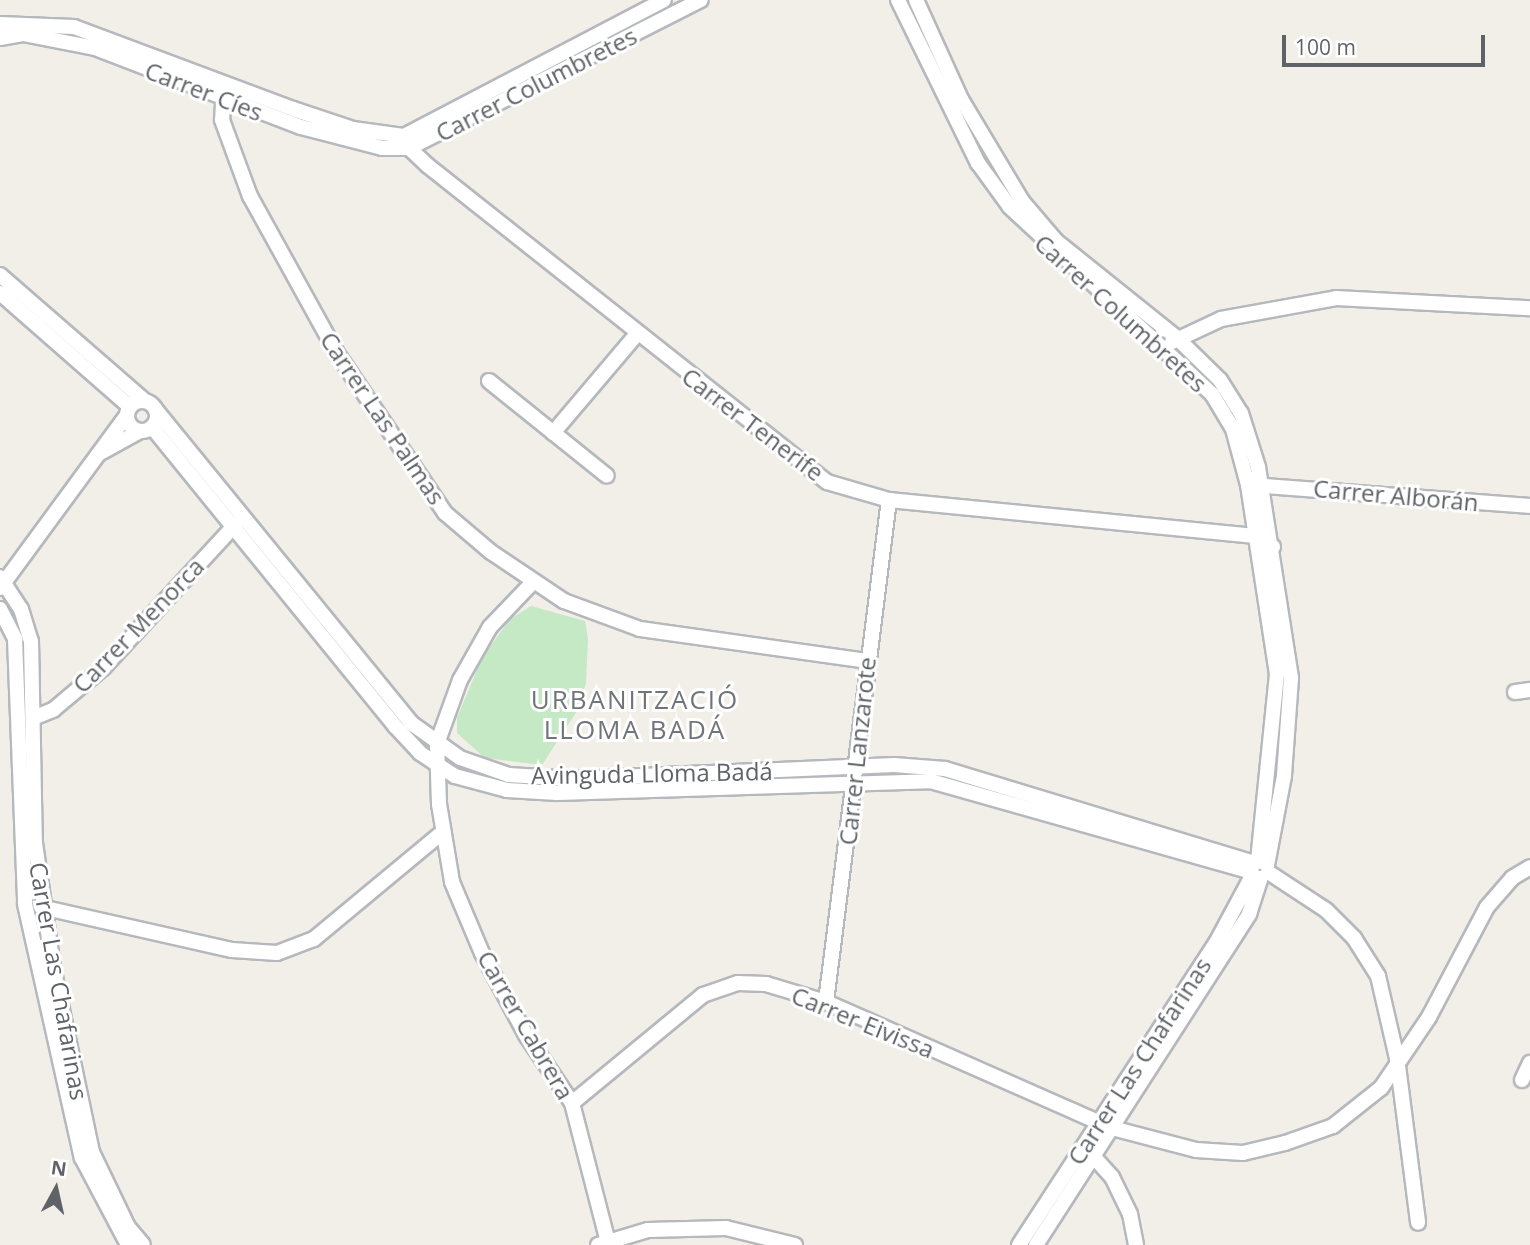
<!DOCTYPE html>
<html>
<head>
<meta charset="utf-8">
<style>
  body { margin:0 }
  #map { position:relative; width:1530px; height:1245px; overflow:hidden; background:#f1efe8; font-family:"Open Sans",sans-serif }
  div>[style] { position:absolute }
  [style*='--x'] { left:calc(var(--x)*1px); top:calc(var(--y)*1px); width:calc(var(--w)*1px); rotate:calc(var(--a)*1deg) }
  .green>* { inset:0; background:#c5e8c5 }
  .roads { filter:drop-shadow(2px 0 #b5b8bc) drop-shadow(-2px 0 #b5b8bc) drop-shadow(0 2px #b5b8bc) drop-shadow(0 -2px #b5b8bc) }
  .minor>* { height:14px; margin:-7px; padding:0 7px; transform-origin:7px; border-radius:7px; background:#fff }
  .minor>.ring { margin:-7px; padding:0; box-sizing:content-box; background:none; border:14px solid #fff; border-radius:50% }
  span { translate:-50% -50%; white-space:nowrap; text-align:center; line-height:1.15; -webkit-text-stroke:6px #fff; paint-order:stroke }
  .street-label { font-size:24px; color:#5f6368 }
  .neighbourhood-label { font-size:26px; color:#70757a; letter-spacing:2px }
  .north { position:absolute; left:21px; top:1154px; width:70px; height:70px; -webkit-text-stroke:5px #fff; paint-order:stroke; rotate:8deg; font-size:19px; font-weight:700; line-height:28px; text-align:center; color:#5f6368 }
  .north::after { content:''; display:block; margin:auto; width:24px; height:32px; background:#5f6368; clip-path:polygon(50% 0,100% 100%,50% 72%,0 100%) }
  .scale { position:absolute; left:1282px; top:35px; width:203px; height:32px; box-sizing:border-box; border:4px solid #5f6368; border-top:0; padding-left:9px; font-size:21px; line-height:24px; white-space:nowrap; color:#5f6368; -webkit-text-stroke:5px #fff; paint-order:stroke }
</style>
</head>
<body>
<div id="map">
  <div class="green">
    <i style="clip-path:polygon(531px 606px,585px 621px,588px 639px,586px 683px,577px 711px,542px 765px,485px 758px,457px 733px,457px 718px,482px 658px,510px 619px)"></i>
  </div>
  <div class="roads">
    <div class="minor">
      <i style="--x:898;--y:0;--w:182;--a:63.9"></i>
      <i style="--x:978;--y:163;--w:54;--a:54"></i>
      <i style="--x:1010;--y:207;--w:275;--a:42.8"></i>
      <i style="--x:1212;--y:394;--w:41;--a:59"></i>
      <i style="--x:1233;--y:429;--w:58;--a:75"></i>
      <i style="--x:1248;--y:485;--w:191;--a:81.3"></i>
      <i style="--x:1277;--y:674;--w:189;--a:95.8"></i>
      <i style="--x:916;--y:0;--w:109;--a:65.6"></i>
      <i style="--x:961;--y:99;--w:119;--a:59.1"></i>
      <i style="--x:1022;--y:201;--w:52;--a:49.6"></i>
      <i style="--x:1056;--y:241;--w:155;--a:38.7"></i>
      <i style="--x:1177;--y:338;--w:60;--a:44.3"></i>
      <i style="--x:1220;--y:380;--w:39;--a:58"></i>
      <i style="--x:1241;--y:413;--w:57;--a:72.5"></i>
      <i style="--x:1258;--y:467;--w:214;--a:81.1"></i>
      <i style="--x:1291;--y:678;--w:98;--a:94.1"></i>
      <i style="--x:1284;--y:776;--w:91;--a:100.8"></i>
      <i style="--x:0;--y:24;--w:74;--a:2.3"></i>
      <i style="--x:74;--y:27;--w:234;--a:20.5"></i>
      <i style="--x:293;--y:109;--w:63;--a:18.4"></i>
      <i style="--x:353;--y:129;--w:51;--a:7.8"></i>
      <i style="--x:0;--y:38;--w:23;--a:-10"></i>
      <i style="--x:23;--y:34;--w:73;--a:11"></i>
      <i style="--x:95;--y:48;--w:221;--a:21"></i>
      <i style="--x:301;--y:127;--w:84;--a:14.5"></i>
      <i style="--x:382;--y:148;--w:27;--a:0"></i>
      <i style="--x:409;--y:148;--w:327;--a:-26.9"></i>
      <i style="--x:224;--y:84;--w:36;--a:93"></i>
      <i style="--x:222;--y:120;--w:81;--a:69.8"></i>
      <i style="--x:250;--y:196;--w:178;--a:61.1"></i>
      <i style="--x:336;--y:352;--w:194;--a:55.9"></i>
      <i style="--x:445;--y:513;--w:60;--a:40.3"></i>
      <i style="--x:491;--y:552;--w:88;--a:33.9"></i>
      <i style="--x:564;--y:601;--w:81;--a:20.2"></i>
      <i style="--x:640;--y:629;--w:229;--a:8"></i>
      <i style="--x:404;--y:136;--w:13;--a:67"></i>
      <i style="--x:409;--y:148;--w:25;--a:43"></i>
      <i style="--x:427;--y:165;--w:510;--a:38.4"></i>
      <i style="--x:827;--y:482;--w:65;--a:16.2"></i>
      <i style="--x:889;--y:500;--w:368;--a:5.6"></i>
      <i style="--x:1255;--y:536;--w:21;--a:31"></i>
      <i style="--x:404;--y:136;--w:293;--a:-27.6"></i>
      <i style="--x:0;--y:275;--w:192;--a:41"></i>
      <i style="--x:0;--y:293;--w:173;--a:41.2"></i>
      <i style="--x:1172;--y:342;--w:54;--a:-25.1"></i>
      <i style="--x:1221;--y:319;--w:117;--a:-10.3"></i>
      <i style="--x:1336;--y:298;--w:194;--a:3"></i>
      <i style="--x:489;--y:381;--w:151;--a:38.8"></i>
      <i class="ring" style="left:127px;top:401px;width:16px;height:16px"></i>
      <i style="--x:156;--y:410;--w:404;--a:50.8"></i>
      <i style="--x:411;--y:723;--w:60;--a:35.5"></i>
      <i style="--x:460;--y:758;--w:52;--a:19.1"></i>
      <i style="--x:509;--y:775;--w:64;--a:3.6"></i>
      <i style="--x:573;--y:779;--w:321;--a:-2.5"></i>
      <i style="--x:894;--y:765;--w:51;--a:4.5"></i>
      <i style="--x:945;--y:769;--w:324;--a:16.9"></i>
      <i style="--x:152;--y:427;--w:385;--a:50.9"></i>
      <i style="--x:395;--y:726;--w:37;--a:47"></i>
      <i style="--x:420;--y:753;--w:42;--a:33.3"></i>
      <i style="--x:455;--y:776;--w:54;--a:15.1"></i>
      <i style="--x:507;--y:790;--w:50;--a:3.4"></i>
      <i style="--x:557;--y:793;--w:373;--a:-1.8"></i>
      <i style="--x:930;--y:781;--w:334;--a:15.8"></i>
      <i style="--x:553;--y:433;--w:128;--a:-49.7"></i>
      <i style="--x:102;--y:452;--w:43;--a:-28.9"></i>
      <i style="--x:1252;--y:485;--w:279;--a:4.3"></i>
      <i style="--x:0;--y:577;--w:38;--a:57"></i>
      <i style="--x:21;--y:609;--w:34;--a:73"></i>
      <i style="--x:31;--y:641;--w:202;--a:88.9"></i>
      <i style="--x:35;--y:843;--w:125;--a:81.7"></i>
      <i style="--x:53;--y:967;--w:189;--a:78.1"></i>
      <i style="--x:92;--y:1152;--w:83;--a:64.4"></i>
      <i style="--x:128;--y:1227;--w:23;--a:50"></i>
      <i style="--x:533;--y:582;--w:62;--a:133.7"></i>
      <i style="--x:490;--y:627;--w:61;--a:119.5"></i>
      <i style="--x:460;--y:680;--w:68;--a:109.8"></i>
      <i style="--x:437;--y:744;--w:60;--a:88.1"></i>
      <i style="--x:439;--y:804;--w:79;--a:80.5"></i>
      <i style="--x:452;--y:882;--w:77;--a:67.1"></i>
      <i style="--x:482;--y:953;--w:93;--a:61.8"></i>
      <i style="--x:526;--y:1035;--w:82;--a:55.9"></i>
      <i style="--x:572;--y:1103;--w:144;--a:75.5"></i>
      <i style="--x:0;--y:588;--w:215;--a:-53.7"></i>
      <i style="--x:0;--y:609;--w:34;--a:63"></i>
      <i style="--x:15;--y:639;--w:265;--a:87.8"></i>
      <i style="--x:25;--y:904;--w:260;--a:77.4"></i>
      <i style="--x:82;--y:1158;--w:98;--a:62.1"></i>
      <i style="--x:1515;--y:692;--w:15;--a:-8"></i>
      <i style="--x:33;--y:718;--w:22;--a:-22"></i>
      <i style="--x:53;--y:710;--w:65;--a:-40"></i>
      <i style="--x:103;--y:668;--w:196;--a:-47.3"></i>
      <i style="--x:1268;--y:872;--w:69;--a:33.2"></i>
      <i style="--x:1326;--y:910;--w:40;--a:45"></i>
      <i style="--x:1354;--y:938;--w:45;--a:57.7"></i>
      <i style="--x:1378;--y:976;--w:84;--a:77"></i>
      <i style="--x:1397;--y:1058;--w:166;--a:82.7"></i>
      <i style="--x:41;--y:907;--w:196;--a:12.7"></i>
      <i style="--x:232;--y:950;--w:45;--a:3.8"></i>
      <i style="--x:277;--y:953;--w:40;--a:-21"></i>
      <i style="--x:314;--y:939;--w:168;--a:-39.7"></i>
      <i style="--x:826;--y:1002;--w:506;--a:-82.85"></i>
      <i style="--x:1522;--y:1080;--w:19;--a:-65"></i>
      <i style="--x:572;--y:1103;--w:170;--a:-39.5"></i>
      <i style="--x:703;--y:995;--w:37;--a:-19"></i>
      <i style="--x:738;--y:983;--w:28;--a:2"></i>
      <i style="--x:766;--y:984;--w:63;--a:16.7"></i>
      <i style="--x:826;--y:1002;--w:313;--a:23.8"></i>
      <i style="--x:1112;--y:1128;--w:87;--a:14.7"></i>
      <i style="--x:1196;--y:1150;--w:47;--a:3.7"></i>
      <i style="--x:1243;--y:1153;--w:43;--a:-13.4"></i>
      <i style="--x:1285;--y:1143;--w:51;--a:-19.5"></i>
      <i style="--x:1333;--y:1126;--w:61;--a:-38.4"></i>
      <i style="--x:1381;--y:1088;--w:86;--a:-55.9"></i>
      <i style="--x:1429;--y:1017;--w:124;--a:-62.2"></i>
      <i style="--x:1487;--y:907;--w:38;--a:-49"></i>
      <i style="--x:1512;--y:878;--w:21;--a:-31"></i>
      <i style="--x:1093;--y:1156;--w:28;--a:48"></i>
      <i style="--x:1112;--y:1177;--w:41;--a:64.1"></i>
      <i style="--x:1130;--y:1214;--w:32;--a:79"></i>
      <i style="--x:598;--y:1245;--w:52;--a:-16.7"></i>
      <i style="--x:648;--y:1230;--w:78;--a:-1.5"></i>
      <i style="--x:726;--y:1228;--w:71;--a:13.8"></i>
      <i style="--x:1019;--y:1245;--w:361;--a:-56.9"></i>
      <i style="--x:1216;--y:943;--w:78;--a:-61.8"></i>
      <i style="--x:1036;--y:1245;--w:394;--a:-57.2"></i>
      <i style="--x:1249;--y:914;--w:38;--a:-72"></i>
    </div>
  </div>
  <div class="street-label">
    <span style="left:536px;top:84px;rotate:-27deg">Carrer Columbretes</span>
    <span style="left:204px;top:91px;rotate:21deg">Carrer Cíes</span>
    <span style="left:1121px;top:313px;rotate:42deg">Carrer Columbretes</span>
    <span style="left:383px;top:418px;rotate:56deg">Carrer Las Palmas</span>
    <span style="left:753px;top:424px;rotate:37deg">Carrer Tenerife</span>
    <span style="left:1396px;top:495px;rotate:5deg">Carrer Alborán</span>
    <span style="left:138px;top:625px;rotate:-46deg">Carrer Menorca</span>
    <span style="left:857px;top:751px;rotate:-84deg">Carrer Lanzarote</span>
    <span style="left:652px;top:773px;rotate:-1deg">Avinguda Lloma Badá</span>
    <span style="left:59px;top:981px;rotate:80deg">Carrer Las Chafarinas</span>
    <span style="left:863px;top:1022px;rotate:22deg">Carrer Eivissa</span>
    <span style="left:526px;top:1025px;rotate:60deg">Carrer Cabrera</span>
    <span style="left:1139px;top:1061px;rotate:-57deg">Carrer Las Chafarinas</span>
  </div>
  <div class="neighbourhood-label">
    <span style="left:635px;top:715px">URBANITZACIÓ<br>LLOMA BADÁ</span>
  </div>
  <div class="north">N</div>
  <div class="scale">100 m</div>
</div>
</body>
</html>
